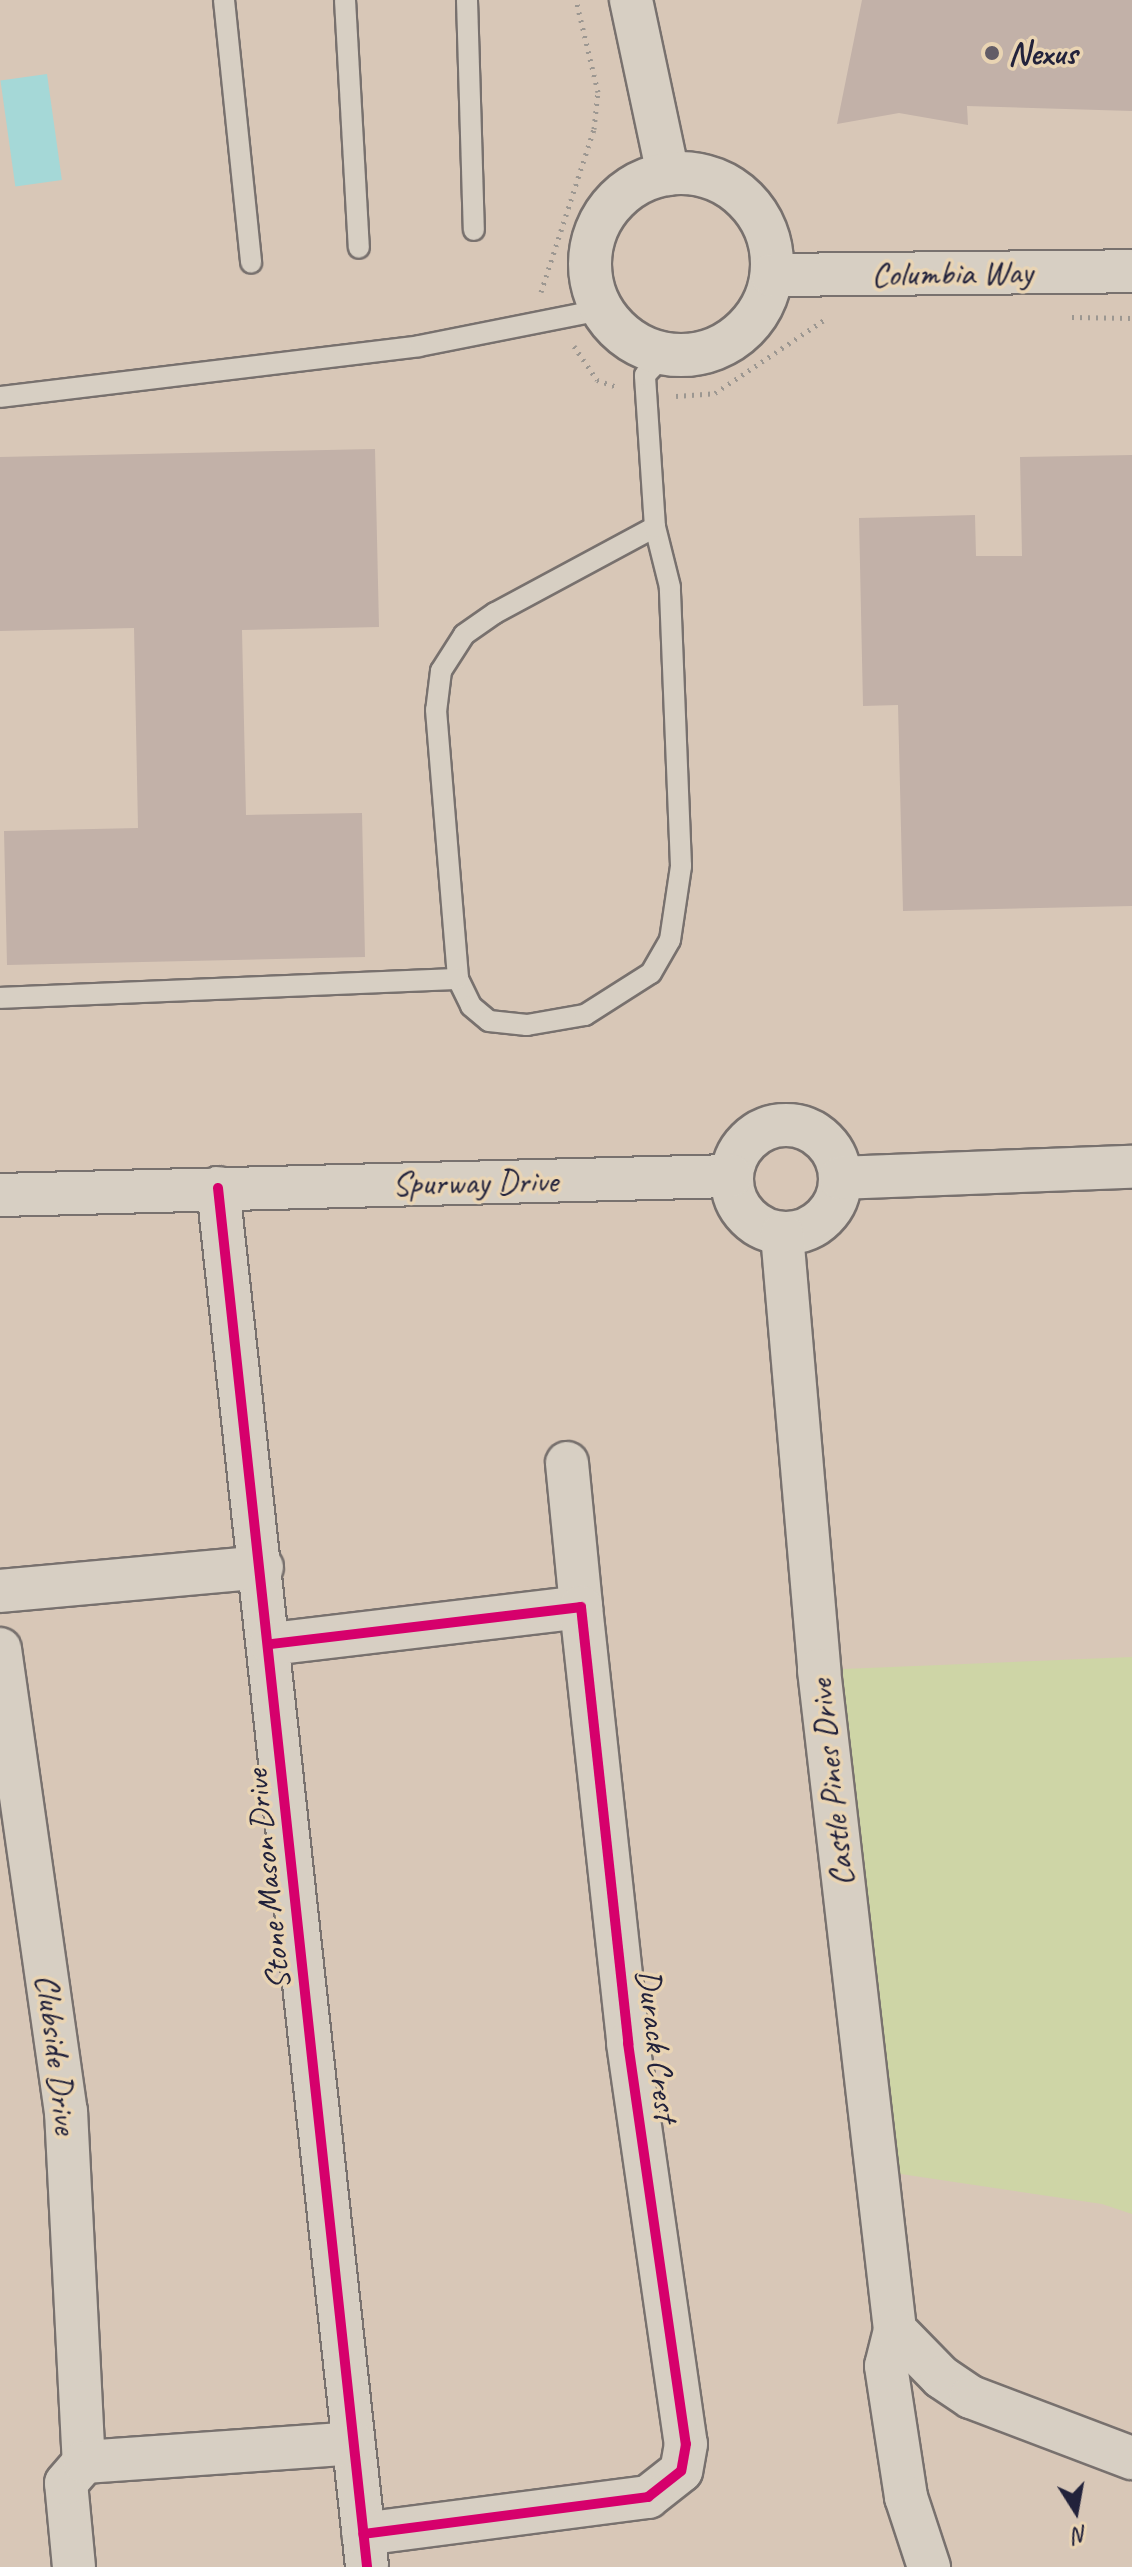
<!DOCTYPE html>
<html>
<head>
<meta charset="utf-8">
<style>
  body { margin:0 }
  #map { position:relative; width:1132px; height:2567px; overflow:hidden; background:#d8c7b7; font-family:Caveat,sans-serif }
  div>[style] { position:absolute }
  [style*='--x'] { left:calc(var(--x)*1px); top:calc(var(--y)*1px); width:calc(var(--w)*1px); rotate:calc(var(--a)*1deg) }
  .green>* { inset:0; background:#ced5a6 }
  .water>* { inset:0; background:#a5d8d7; transform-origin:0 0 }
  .building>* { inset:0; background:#c2b1a8 }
  .path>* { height:5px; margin-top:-2.5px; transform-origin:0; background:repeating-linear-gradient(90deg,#9c9791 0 2px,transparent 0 8px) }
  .roads { filter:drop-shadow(2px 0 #78716e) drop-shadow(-2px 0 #78716e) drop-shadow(0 2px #78716e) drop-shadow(0 -2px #78716e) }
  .service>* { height:20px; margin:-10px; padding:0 10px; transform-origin:10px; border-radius:10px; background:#d7cfc3 }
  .minor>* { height:42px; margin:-21px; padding:0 21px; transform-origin:21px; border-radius:21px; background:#d7cfc3 }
  .minor>.ring { margin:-21px; padding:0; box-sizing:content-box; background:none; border:42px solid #d7cfc3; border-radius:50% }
  .cycleway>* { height:10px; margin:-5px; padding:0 5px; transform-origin:5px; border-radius:5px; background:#d6006c }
  .dots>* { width:22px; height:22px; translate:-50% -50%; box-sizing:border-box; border:4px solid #e9d4b3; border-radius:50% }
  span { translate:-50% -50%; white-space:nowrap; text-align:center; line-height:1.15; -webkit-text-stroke:7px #e9d4b3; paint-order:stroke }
  .poi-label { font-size:34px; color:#22223b; font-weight:700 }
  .left { translate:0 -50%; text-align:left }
  .street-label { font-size:34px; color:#22223b }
  .north { position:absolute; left:1036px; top:2471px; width:80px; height:80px; -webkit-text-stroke:6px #e9d4b3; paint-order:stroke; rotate:169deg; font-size:22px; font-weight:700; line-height:32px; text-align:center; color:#22223b }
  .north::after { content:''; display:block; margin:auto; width:28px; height:36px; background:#22223b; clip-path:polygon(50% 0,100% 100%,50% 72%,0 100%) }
</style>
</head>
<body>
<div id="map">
  <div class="green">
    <i style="clip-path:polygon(1132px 1657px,1132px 2214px,1102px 2204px,874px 2170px,819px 1670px)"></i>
  </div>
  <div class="water">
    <i style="left:47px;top:74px;width:107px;height:47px;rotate:82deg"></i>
  </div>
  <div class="building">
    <i style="clip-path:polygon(862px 0,1132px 0,1132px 111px,967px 106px,968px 125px,899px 113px,837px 124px)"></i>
    <i style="clip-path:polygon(375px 449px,379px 627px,242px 630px,246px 815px,362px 813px,365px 957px,7px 965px,4px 831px,138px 828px,134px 628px,0 631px,0 457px)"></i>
    <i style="clip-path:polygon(1132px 455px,1132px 906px,903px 911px,898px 705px,863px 706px,859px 518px,975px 515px,976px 556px,1022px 556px,1020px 457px)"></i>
  </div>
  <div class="path">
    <i style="--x:541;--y:292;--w:171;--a:-72"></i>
    <i style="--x:594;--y:129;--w:37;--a:-84"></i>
    <i style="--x:598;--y:92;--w:95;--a:-103.4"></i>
    <i style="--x:1072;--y:317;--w:60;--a:1"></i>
    <i style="--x:574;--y:346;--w:41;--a:55.9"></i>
    <i style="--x:597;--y:380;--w:21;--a:19"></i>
    <i style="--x:676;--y:396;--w:39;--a:-4"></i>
    <i style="--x:715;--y:393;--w:135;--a:-33.8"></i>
  </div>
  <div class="roads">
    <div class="service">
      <i style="--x:224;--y:0;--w:264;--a:84.1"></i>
      <i style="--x:345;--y:0;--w:248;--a:86.8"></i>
      <i style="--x:467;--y:0;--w:230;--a:88.3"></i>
      <i style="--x:0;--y:397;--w:422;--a:-6.9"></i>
      <i style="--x:419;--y:346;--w:186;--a:-11.2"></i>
      <i style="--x:655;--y:527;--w:182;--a:151.7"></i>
      <i style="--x:495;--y:613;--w:38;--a:145"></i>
      <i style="--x:464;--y:635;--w:43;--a:122.6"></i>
      <i style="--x:441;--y:671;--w:39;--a:97"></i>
      <i style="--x:436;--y:710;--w:270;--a:85.3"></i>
      <i style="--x:458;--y:979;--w:30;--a:64"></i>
      <i style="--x:471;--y:1006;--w:23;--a:40"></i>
      <i style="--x:489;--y:1021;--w:38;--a:6"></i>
      <i style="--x:527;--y:1025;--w:59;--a:-9.8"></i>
      <i style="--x:585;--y:1015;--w:78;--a:-32.5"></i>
      <i style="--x:651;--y:973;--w:38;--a:-60"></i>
      <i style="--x:670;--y:940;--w:75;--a:-81.5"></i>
      <i style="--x:681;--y:866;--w:279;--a:-92.3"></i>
      <i style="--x:670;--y:587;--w:62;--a:-104"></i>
      <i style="--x:655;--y:527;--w:152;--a:-93.8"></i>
      <i style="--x:645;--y:375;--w:28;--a:-46"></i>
      <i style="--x:0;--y:998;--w:458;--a:-2.4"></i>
    </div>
    <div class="minor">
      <i style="--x:631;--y:0;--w:178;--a:78"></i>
      <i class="ring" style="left:590px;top:173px;width:140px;height:140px"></i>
      <i style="--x:772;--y:275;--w:360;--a:-0.6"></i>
      <i class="ring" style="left:732px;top:1125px;width:66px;height:66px"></i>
      <i style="--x:840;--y:1178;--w:292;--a:-2.2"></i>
      <i style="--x:218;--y:1188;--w:1387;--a:83.83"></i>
      <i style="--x:0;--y:1195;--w:731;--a:-1.49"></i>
      <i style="--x:782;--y:1234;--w:438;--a:85.1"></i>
      <i style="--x:819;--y:1670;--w:664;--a:83.43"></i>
      <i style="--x:895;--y:2330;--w:37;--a:104"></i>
      <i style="--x:886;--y:2366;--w:133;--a:81.3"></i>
      <i style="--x:906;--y:2497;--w:74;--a:71.8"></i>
      <i style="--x:567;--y:1463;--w:145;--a:84.4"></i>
      <i style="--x:0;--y:1591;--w:263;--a:-5.2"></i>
      <i style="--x:271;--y:1644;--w:312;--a:-6.8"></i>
      <i style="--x:581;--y:1607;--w:439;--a:83.8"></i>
      <i style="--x:628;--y:2043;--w:405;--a:81.8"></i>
      <i style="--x:686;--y:2444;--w:27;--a:100"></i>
      <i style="--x:681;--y:2471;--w:42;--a:141.8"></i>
      <i style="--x:648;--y:2497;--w:287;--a:172.6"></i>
      <i style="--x:0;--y:1649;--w:467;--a:81.9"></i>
      <i style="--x:66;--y:2111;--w:351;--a:87.1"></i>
      <i style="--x:895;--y:2330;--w:66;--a:45.6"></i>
      <i style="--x:941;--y:2377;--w:36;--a:34"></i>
      <i style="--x:971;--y:2397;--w:172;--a:20.8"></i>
      <i style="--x:74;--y:2567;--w:84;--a:-95.4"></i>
      <i style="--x:66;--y:2483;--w:28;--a:-49"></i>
      <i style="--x:84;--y:2462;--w:270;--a:-4"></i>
    </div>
  </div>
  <div class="cycleway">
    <i style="--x:218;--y:1188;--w:1387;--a:83.83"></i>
    <i style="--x:271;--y:1644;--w:312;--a:-6.8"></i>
    <i style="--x:581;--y:1607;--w:439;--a:83.8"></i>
    <i style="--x:628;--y:2043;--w:405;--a:81.8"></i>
    <i style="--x:686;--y:2444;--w:27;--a:100"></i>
    <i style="--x:681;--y:2471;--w:42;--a:141.8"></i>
    <i style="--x:648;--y:2497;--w:287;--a:172.6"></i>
  </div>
  <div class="dots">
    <i style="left:992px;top:53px;background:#625c66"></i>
  </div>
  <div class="poi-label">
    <span class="left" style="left:1008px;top:53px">Nexus</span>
  </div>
  <div class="street-label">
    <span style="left:952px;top:273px;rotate:-1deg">Columbia Way</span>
    <span style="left:475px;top:1182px;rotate:-1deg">Spurway Drive</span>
    <span style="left:831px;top:1783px;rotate:-96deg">Castle Pines Drive</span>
    <span style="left:267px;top:1880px;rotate:-96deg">Stone Mason Drive</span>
    <span style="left:658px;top:2045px;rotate:83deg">Durack Crest</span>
    <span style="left:57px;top:2054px;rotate:83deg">Clubside Drive</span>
  </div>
  <div class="north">N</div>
</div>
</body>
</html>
